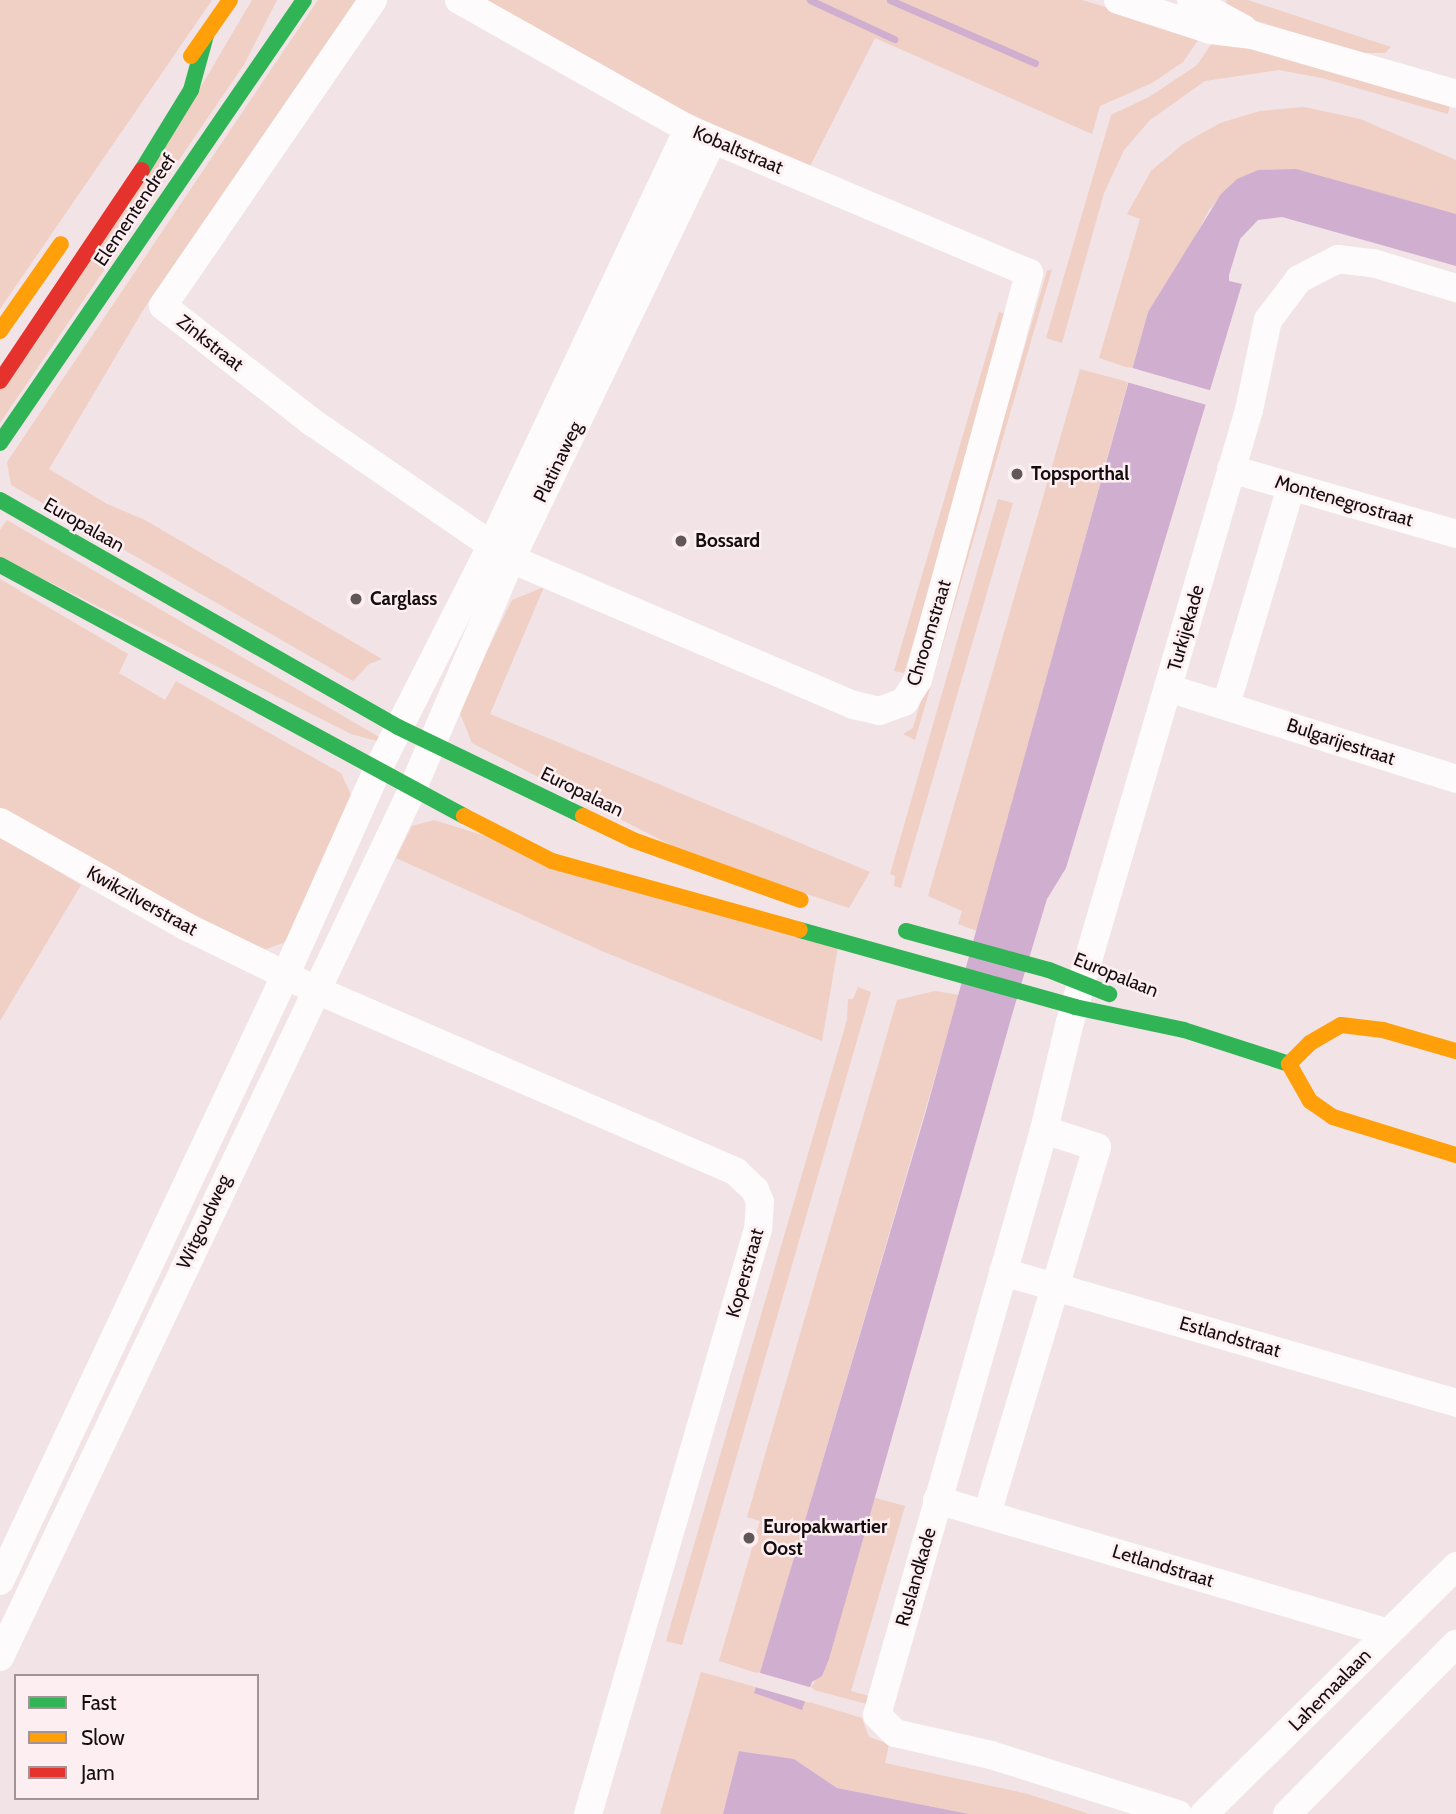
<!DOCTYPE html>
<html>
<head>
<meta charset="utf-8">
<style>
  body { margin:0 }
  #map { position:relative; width:1456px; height:1814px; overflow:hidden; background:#f1e3e6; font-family:Cabin,sans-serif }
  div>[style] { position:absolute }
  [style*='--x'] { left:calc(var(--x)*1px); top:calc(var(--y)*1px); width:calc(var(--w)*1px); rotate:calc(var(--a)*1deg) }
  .green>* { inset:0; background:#f0cfc4 }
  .water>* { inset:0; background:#d0aed0 }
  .pier>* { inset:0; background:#f1e3e6; transform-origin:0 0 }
  .stream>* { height:7px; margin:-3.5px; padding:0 3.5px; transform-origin:3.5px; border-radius:3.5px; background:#d0aed0 }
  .street>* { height:28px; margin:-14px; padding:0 14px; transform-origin:14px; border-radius:14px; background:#fdfbfb }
  .fast>* { height:16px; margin:-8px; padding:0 8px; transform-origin:8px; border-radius:8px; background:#30b455 }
  .slow>* { height:16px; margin:-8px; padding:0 8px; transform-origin:8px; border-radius:8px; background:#ff9f0a }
  .jam>* { height:16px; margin:-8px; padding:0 8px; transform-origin:8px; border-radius:8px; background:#e5322d }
  .dots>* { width:19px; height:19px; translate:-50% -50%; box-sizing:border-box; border:4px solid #fdeef1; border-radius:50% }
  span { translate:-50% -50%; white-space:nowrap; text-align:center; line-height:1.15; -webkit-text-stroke:5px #fdeef1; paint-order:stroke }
  .street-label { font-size:19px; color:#140c0e }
  .poi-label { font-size:19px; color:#140c0e; font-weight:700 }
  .left { translate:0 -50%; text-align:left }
  .legend { position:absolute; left:14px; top:1674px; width:245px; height:126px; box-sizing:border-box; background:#fdeef1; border:2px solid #a09496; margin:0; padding:9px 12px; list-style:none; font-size:21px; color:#140c0e }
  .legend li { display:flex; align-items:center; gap:14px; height:35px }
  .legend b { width:35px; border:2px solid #a09496 }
</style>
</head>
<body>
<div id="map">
  <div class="green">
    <i style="clip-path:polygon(0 0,212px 0,0 309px)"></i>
    <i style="clip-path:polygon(252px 0,277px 0,245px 63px,0 423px,0 389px,196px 95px)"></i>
    <i style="clip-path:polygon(318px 0,356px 0,145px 307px,49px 469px,107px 504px,145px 520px,382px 659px,369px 664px,353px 681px,11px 485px,7px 462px)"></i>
    <i style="clip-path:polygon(486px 0,1082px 0,1201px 36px,1183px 62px,1152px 83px,1100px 106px,1092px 134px,875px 38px,808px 170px,664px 101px)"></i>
    <i style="clip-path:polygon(1227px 0,1248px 0,1391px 47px,1385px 53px,1356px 53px,1223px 10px)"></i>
    <i style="clip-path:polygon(1215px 39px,1450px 104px,1448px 114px,1322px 78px,1279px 70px,1205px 81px,1150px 120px,1124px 150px,1104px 193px,1062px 343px,1046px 338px,1111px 115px,1149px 97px,1197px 65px)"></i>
    <i style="clip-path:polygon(1304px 107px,1360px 119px,1456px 160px,1456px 214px,1237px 179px,1209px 210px,1178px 269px,1148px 312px,1132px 369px,1099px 358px,1140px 219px,1127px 214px,1151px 171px,1183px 144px,1220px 123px,1260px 111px)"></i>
    <i style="clip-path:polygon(1052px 269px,915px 740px,903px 734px,913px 728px,1047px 271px)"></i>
    <i style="clip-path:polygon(999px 312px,1009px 315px,906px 667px,904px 673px,894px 671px)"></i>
    <i style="clip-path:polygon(1080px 369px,1128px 382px,977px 931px,958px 924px,962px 911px,928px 896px)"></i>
    <i style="clip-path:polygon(998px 499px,1013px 503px,901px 888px,894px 886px,895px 876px,890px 874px)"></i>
    <i style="clip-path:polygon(7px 520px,379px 737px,377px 741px,351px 734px,0 557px,0 530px)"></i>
    <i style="clip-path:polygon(0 579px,128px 654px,119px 673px,165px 700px,176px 681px,341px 773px,352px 797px,293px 935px,283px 943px,266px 949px,250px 946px,0 811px)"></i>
    <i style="clip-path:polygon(544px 587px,490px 714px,870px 872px,849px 908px,690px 855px,472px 743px,460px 713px,463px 701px,512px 600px)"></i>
    <i style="clip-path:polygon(434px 820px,838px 946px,822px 1041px,602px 951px,396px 858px,412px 826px)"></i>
    <i style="clip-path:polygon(0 837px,81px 885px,0 1021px)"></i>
    <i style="clip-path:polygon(858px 987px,871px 992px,682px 1645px,666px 1641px,847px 1020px,848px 999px,853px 999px)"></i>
    <i style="clip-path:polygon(935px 991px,959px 995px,760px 1674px,719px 1661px,760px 1521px,747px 1517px,897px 1000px)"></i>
    <i style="clip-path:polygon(872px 1497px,905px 1506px,851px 1691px,869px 1696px,867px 1704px,810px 1689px,829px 1659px)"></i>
    <i style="clip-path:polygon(701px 1672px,756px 1687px,754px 1692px,806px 1701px,862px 1718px,869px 1737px,889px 1744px,885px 1763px,1028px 1794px,1089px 1814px,969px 1814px,837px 1788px,794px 1759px,740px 1751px,723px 1814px,660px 1814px)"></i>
  </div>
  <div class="water">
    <i style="clip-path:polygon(1296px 169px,1456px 214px,1456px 266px,1282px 217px,1258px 220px,1240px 239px,1229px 275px,1229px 281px,1242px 284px,1066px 868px,1047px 899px,1014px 1008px,829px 1659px,822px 1676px,812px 1682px,802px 1710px,754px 1693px,926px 1111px,1148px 312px,1221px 194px,1237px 179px,1258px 170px)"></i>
    <i style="clip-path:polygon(739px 1751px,794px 1759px,837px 1788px,969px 1814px,723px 1814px)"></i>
  </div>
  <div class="pier">
    <i style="left:1129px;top:367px;width:87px;height:15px;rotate:16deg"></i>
    <i style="left:757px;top:1672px;width:59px;height:15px;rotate:16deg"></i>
  </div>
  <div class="stream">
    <i style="--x:810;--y:0;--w:93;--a:24.9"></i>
    <i style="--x:890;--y:0;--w:158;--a:23.5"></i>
  </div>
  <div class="street">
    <i style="--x:373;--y:0;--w:371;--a:124.5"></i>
    <i style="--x:163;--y:306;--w:189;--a:37.9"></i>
    <i style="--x:312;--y:422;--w:242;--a:34.5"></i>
    <i style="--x:511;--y:559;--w:373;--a:23.1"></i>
    <i style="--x:854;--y:705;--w:26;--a:13"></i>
    <i style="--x:879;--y:711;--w:27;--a:-20"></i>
    <i style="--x:904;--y:702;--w:26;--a:-58"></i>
    <i style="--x:918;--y:680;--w:422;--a:-74.7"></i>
    <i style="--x:1029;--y:273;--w:370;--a:-157.1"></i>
    <i style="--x:688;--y:129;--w:263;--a:-150.6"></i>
    <i style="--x:1118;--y:0;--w:98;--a:17.9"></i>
    <i style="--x:1211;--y:30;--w:41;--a:7"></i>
    <i style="--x:1252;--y:35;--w:212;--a:16.1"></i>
    <i style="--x:1191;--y:0;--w:60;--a:28.7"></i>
    <i style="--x:1231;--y:469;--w:234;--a:16.1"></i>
    <i style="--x:1168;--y:688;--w:302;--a:17.5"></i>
    <i style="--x:1226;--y:705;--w:227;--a:-73.4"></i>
    <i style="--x:0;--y:822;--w:214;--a:29.3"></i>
    <i style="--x:187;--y:927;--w:141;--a:26"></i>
    <i style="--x:314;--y:989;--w:460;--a:23.4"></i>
    <i style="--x:736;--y:1172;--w:26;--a:43"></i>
    <i style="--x:755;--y:1190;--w:13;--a:67"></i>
    <i style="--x:760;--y:1202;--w:27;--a:94"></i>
    <i style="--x:758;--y:1229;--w:609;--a:106.2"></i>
    <i style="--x:1003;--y:1272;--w:472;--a:16.1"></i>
    <i style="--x:937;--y:1500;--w:470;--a:16.4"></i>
    <i style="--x:987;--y:1514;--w:383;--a:-73.3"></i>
    <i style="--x:1097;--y:1147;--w:56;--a:-162.2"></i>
    <i style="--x:0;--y:1581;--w:671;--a:-64.77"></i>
    <i style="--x:286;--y:974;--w:222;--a:-65.9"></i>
    <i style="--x:377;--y:771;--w:250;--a:-63.1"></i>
    <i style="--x:490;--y:548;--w:463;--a:-64.7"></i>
    <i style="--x:0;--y:1657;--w:960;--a:-64.58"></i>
    <i style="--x:412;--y:790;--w:251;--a:-66.8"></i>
    <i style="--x:511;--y:559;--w:465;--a:-64.3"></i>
    <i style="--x:1178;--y:1814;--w:196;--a:-162.5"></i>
    <i style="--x:991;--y:1755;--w:98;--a:-167.1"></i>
    <i style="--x:895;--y:1733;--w:25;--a:-135"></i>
    <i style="--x:877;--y:1715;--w:608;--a:-74.07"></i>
    <i style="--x:1044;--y:1130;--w:111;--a:-76.5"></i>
    <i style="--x:1070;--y:1022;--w:638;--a:-73.7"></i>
    <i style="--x:1249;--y:410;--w:92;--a:-78.1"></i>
    <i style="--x:1268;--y:320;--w:51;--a:-52.9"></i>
    <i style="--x:1299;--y:279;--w:44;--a:-27.1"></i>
    <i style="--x:1338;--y:259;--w:35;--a:7"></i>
    <i style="--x:1373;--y:263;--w:87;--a:16.8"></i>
    <i style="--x:1204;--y:1814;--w:354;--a:-44.5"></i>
    <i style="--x:1287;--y:1814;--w:240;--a:-45.2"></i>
  </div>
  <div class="fast">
    <i style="--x:142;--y:170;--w:94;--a:-58.5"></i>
    <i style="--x:191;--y:90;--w:57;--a:-74.7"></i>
    <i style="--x:0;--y:443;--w:537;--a:-55.54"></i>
    <i style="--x:0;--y:500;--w:458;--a:29.7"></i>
    <i style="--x:398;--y:727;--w:205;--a:25.7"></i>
    <i style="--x:0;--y:565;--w:528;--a:28.41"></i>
    <i style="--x:800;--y:930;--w:286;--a:15.6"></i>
    <i style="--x:1075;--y:1007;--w:111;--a:11.9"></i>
    <i style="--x:1184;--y:1030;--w:110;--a:17.9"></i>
    <i style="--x:906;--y:931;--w:148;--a:15.3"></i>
    <i style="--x:1049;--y:970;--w:65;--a:21.8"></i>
  </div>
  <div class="slow">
    <i style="--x:191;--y:56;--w:68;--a:-55.1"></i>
    <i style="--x:0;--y:331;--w:106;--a:-55"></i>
    <i style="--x:464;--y:816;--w:99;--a:27.1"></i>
    <i style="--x:552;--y:861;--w:257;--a:15.5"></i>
    <i style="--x:583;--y:816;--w:55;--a:25.6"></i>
    <i style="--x:633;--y:840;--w:178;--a:19.7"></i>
    <i style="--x:1456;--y:1051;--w:76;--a:-164"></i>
    <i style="--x:1383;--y:1030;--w:42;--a:-173.2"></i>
    <i style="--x:1341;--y:1025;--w:36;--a:150"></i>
    <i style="--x:1310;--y:1043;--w:30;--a:135"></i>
    <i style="--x:1289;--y:1064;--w:43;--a:60.4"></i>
    <i style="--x:1310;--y:1101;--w:28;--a:35"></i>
    <i style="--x:1333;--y:1117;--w:129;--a:17.2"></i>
  </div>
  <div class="jam">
    <i style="--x:0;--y:381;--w:254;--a:-56.1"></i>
  </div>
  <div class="dots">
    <i style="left:1017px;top:474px;background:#61575a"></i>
    <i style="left:681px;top:541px;background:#61575a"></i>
    <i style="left:356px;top:599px;background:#61575a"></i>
    <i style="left:749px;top:1538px;background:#61575a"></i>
  </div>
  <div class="street-label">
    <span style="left:738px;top:150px;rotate:23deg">Kobaltstraat</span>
    <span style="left:135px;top:210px;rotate:-56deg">Elementendreef</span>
    <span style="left:210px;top:343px;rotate:38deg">Zinkstraat</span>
    <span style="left:558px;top:462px;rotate:-64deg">Platinaweg</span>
    <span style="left:1344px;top:501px;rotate:16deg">Montenegrostraat</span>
    <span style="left:84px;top:525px;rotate:30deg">Europalaan</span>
    <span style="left:1186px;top:628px;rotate:-74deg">Turkijekade</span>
    <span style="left:929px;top:633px;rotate:-73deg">Chroomstraat</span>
    <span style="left:1341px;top:742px;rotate:18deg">Bulgarijestraat</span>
    <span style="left:582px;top:792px;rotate:26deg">Europalaan</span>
    <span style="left:142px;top:901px;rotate:29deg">Kwikzilverstraat</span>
    <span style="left:1116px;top:975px;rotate:22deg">Europalaan</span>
    <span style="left:204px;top:1222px;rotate:-65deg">Witgoudweg</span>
    <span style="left:745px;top:1273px;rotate:-74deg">Koperstraat</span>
    <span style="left:1230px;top:1337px;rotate:16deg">Estlandstraat</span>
    <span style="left:1163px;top:1566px;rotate:17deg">Letlandstraat</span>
    <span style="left:916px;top:1577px;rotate:-74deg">Ruslandkade</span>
    <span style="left:1330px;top:1690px;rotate:-45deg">Lahemaalaan</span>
  </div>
  <div class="poi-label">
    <span class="left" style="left:1031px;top:474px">Topsporthal</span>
    <span class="left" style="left:695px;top:541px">Bossard</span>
    <span class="left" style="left:370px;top:599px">Carglass</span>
    <span class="left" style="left:763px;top:1538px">Europakwartier<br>Oost</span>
  </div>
  <ul class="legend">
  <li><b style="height:9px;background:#30b455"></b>Fast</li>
  <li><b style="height:9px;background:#ff9f0a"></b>Slow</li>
  <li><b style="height:9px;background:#e5322d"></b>Jam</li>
  </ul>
</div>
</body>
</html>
